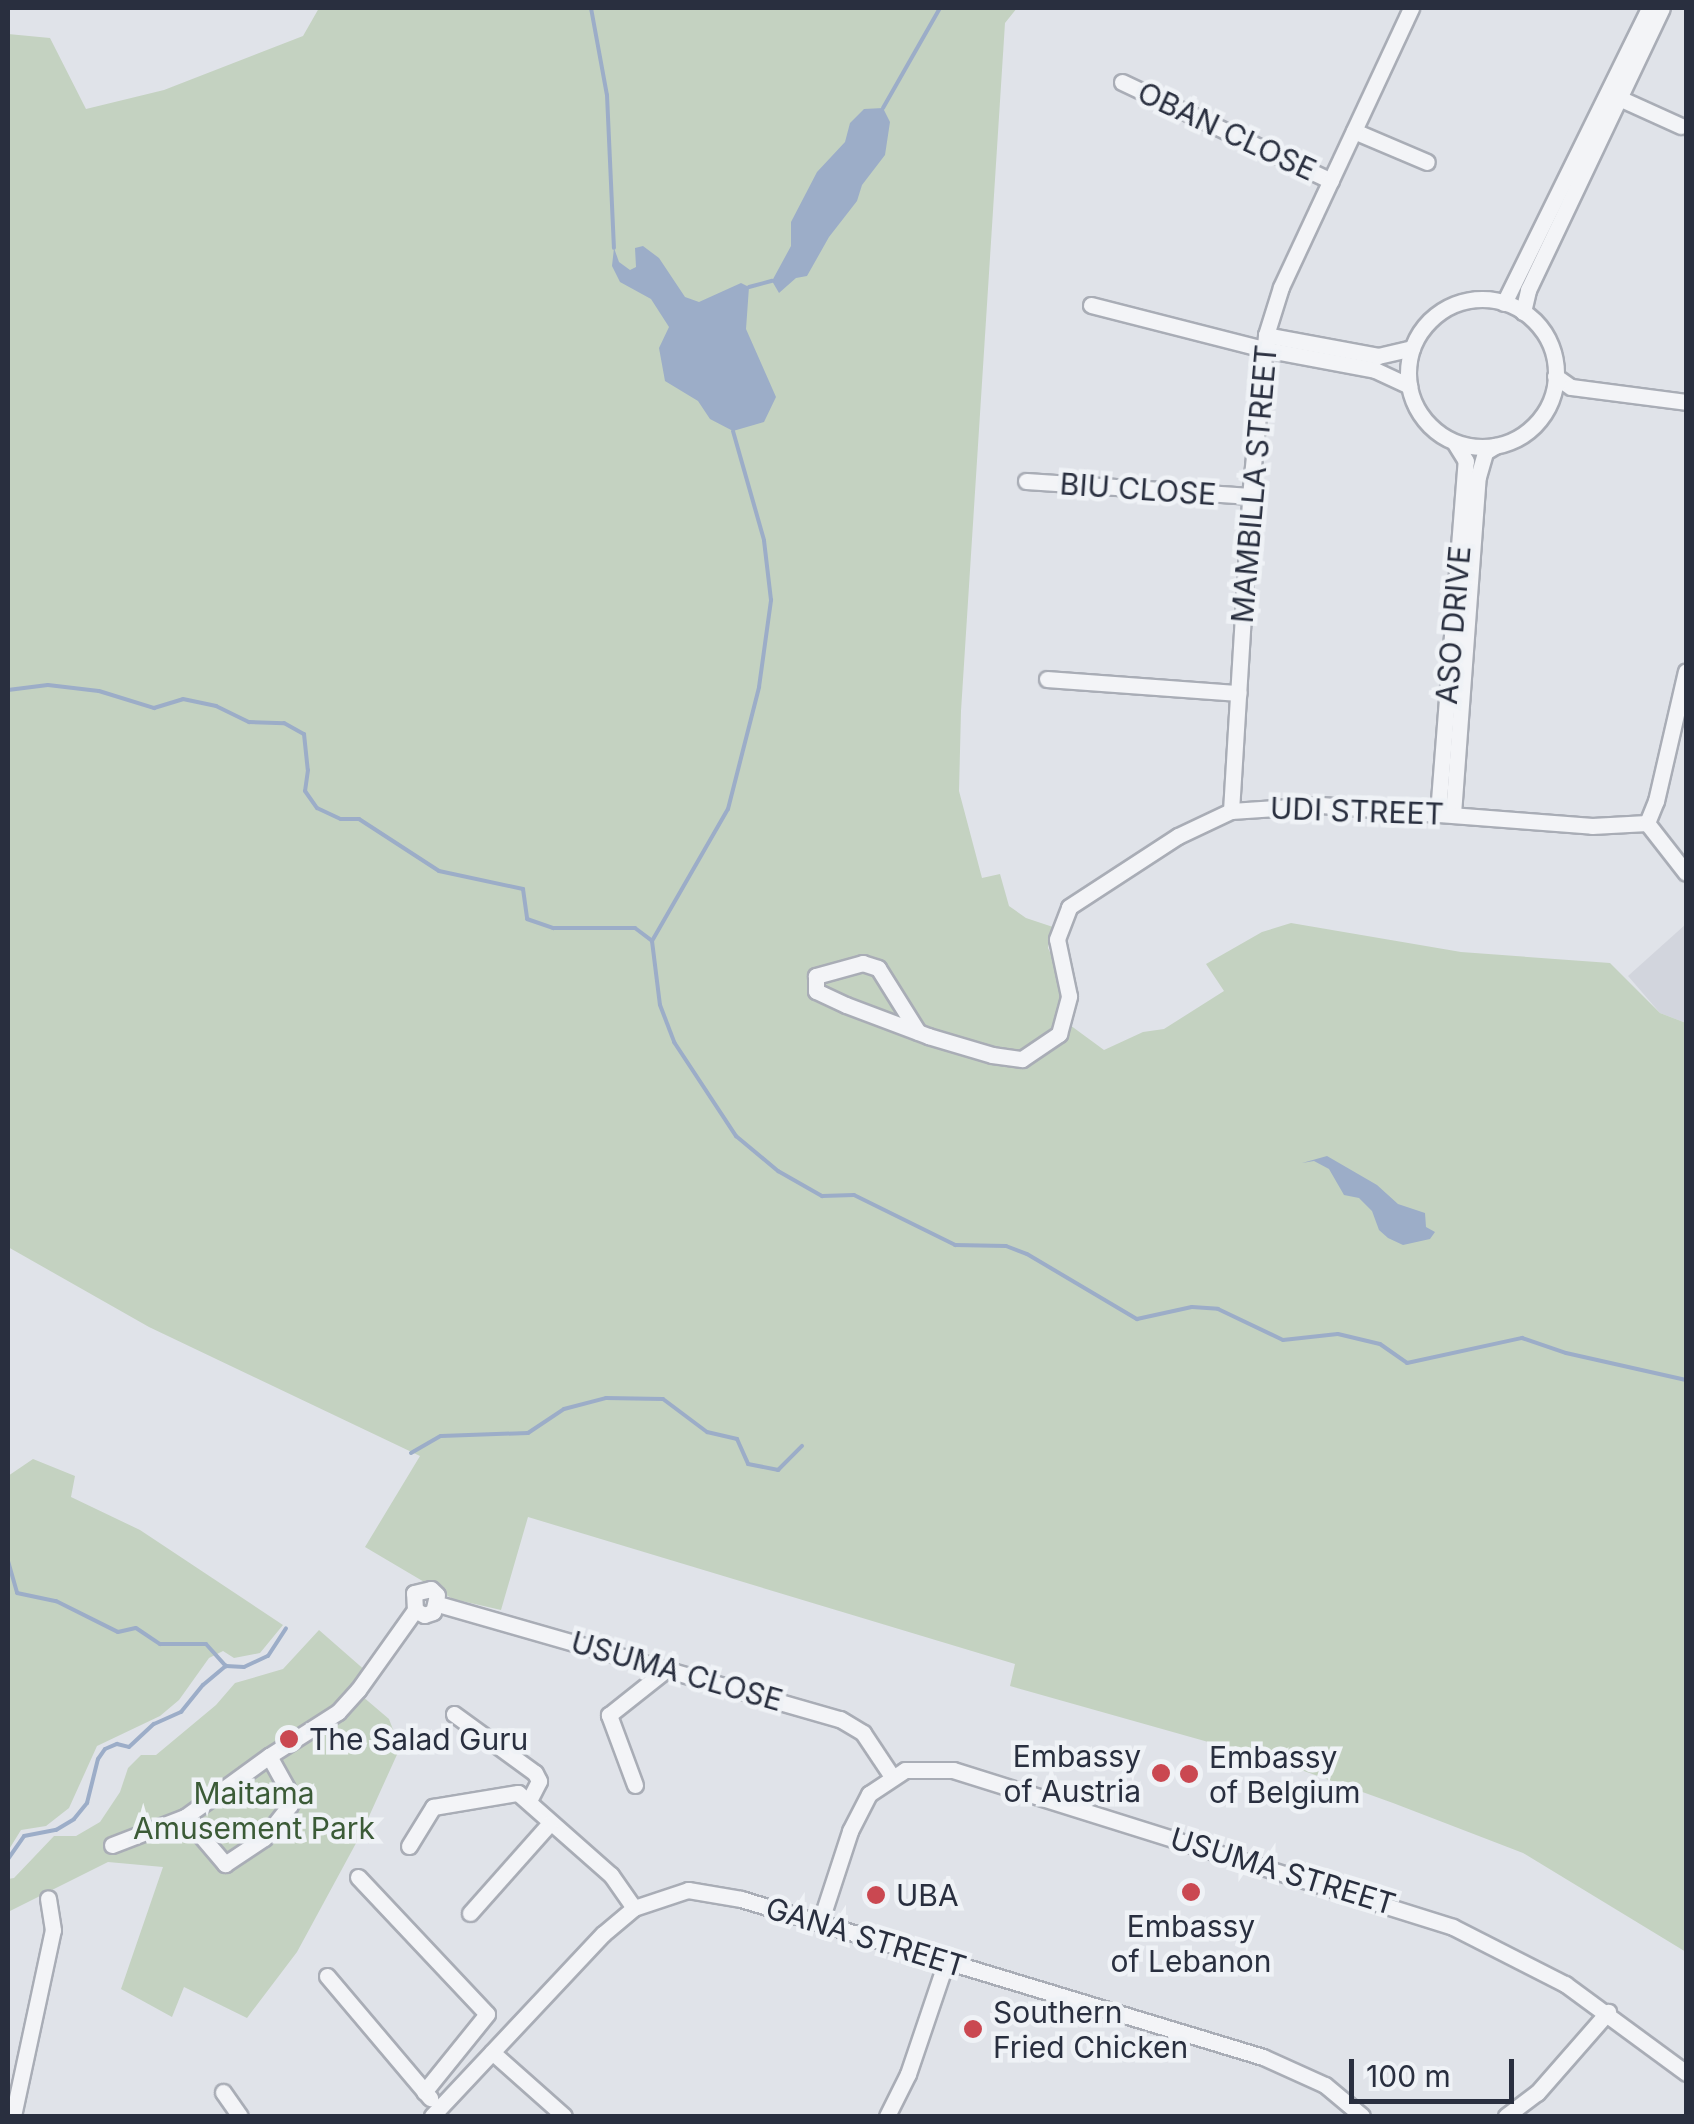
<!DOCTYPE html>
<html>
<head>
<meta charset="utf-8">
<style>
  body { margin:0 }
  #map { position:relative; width:1694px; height:2124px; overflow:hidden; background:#e0e3e9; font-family:Inter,sans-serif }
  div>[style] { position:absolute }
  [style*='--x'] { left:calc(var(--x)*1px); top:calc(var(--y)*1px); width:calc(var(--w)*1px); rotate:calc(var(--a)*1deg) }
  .built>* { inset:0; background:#d2d5dd }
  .green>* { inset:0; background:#c4d2c1 }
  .water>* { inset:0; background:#9cadc8 }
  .stream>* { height:4px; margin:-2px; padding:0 2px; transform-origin:2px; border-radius:2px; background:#9cadc8 }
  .roads { filter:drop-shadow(2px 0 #a9adb6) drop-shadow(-2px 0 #a9adb6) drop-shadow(0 2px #a9adb6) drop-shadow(0 -2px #a9adb6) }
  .minor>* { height:15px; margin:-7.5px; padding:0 7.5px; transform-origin:7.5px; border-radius:7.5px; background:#f3f4f7 }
  .minor>.ring { margin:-7.5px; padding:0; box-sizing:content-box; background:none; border:15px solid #f3f4f7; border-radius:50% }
  .dots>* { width:28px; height:28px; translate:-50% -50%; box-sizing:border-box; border:5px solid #eff2f6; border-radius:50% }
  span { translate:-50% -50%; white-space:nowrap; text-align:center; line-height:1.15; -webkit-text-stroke:9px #eff2f6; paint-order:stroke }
  .street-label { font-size:30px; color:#292f3f }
  .poi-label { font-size:30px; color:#292f3f }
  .left { translate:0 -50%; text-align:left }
  .right { translate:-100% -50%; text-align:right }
  .park-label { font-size:30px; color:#3b5b37 }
  .frame { position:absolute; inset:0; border:10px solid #292f3f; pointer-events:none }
  .scale { position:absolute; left:1349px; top:2059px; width:165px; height:45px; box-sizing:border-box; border:5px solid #292f3f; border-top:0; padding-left:12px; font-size:30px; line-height:35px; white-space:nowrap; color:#292f3f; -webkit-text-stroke:8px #eff2f6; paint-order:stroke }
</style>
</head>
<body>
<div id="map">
  <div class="built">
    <i style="clip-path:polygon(1686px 924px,1686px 1023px,1660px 1013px,1628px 976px)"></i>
  </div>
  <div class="green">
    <i style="clip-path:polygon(319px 8px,1017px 8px,1005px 23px,961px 711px,959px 791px,982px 878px,1000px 874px,1009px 906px,1026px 918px,1053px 927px,1048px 948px,1062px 976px,1059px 1017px,1104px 1050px,1143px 1032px,1164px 1029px,1224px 991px,1206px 964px,1262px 932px,1291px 923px,1461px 952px,1610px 963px,1660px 1013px,1686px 1023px,1686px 1952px,1523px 1853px,1393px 1803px,1279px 1762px,1010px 1686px,1015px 1664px,528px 1517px,501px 1610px,453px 1599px,365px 1547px,420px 1456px,149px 1327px,8px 1247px,8px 34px,50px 38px,86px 109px,164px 90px,303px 36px)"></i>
    <i style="clip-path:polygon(33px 1459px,75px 1476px,71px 1497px,140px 1530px,283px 1625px,260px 1653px,234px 1658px,223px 1651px,209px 1658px,179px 1700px,160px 1716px,97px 1746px,69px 1808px,46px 1826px,21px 1830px,8px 1851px,8px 1476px)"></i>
    <i style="clip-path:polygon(319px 1630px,375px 1679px,362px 1696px,389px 1719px,400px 1748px,361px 1834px,297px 1952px,247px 2018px,184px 1987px,172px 2017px,121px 1989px,163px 1867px,108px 1862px,8px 1912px,8px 1879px,14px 1878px,54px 1836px,76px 1836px,100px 1822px,120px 1792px,128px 1768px,141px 1755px,156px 1755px,216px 1705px,235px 1683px,283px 1669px)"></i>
  </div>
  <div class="water">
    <i style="clip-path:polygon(883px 108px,890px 122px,885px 155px,862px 185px,857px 201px,829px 237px,807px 276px,796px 278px,779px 293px,772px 281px,791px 246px,791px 222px,817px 172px,845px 142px,850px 123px,864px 109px)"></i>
    <i style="clip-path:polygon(643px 246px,659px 258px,685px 297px,699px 302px,741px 283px,749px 287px,746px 329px,776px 397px,764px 422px,733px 431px,710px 419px,698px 401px,665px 381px,659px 348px,669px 327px,651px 299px,620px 282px,612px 266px,614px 248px,619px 262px,630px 270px,636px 267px,635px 248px)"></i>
    <i style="clip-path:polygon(1327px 1156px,1377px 1185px,1398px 1204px,1425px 1213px,1426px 1227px,1435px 1232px,1430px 1239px,1403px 1245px,1388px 1238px,1379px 1230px,1372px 1211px,1359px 1198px,1344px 1195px,1329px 1169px,1314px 1161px,1302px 1163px)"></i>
  </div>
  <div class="stream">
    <i style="--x:591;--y:8;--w:88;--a:79.6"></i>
    <i style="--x:607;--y:95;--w:153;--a:87.4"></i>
    <i style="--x:883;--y:108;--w:115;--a:-60.3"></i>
    <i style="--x:749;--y:287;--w:24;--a:-15"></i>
    <i style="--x:8;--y:690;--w:40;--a:-7.1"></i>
    <i style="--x:48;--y:685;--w:51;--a:6.7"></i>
    <i style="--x:99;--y:691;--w:58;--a:17.2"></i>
    <i style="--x:154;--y:708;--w:30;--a:-17"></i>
    <i style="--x:183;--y:699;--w:34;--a:12"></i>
    <i style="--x:216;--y:706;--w:37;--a:26"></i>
    <i style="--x:249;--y:722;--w:35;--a:2"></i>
    <i style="--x:284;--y:723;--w:23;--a:29"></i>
    <i style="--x:304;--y:734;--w:36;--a:84"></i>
    <i style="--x:308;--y:770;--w:21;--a:98"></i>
    <i style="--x:305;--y:791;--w:21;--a:55"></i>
    <i style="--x:317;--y:808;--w:26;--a:25"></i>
    <i style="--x:341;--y:819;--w:18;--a:0"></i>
    <i style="--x:359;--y:819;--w:95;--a:33"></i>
    <i style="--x:439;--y:871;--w:86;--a:12.1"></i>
    <i style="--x:523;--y:889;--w:30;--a:82"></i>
    <i style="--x:527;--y:919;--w:28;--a:19"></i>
    <i style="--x:553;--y:928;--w:82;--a:0"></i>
    <i style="--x:635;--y:928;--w:21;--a:37"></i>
    <i style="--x:652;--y:941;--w:64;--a:82.9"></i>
    <i style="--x:660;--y:1005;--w:40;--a:69"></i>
    <i style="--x:674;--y:1042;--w:113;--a:56.6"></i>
    <i style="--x:736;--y:1136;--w:55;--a:39.8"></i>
    <i style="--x:778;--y:1171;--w:51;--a:29.6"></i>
    <i style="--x:822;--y:1196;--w:32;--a:-2"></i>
    <i style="--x:854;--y:1195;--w:113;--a:26.3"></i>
    <i style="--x:955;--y:1245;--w:51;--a:1.1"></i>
    <i style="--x:1006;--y:1246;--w:22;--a:21"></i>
    <i style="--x:1027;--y:1254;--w:128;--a:30.6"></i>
    <i style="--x:1137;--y:1319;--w:56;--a:-12.3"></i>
    <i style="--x:1192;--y:1307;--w:26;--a:4"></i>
    <i style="--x:1218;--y:1309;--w:72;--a:25.5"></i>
    <i style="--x:1283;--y:1340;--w:55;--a:-6.2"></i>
    <i style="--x:1338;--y:1334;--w:43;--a:13.4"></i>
    <i style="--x:1380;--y:1344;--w:33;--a:35"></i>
    <i style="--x:1407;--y:1363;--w:118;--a:-12.3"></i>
    <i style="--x:1522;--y:1338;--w:46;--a:18.8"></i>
    <i style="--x:1566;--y:1353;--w:123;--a:12.7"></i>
    <i style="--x:652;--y:941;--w:152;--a:-60.1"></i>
    <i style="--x:728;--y:809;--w:126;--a:-75.7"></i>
    <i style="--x:759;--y:687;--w:88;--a:-82.1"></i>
    <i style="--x:771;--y:600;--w:60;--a:-96.7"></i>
    <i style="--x:764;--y:540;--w:113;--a:-105.9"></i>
    <i style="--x:411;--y:1453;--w:34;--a:-30"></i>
    <i style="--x:441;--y:1436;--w:87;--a:-2"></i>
    <i style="--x:528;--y:1433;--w:43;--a:-33.7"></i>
    <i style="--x:564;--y:1409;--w:43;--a:-14.7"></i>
    <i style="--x:606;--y:1398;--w:57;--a:1"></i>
    <i style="--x:663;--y:1399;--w:55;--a:36.9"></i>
    <i style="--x:707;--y:1432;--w:31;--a:13"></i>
    <i style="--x:737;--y:1439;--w:27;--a:66"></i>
    <i style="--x:748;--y:1464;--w:31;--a:11"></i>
    <i style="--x:778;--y:1470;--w:34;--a:-45"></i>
    <i style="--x:8;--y:1561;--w:33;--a:74"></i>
    <i style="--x:17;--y:1593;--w:40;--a:12"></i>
    <i style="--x:56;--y:1601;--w:69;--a:26.6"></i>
    <i style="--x:118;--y:1632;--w:18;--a:-13"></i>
    <i style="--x:136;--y:1628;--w:29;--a:34"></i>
    <i style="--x:160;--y:1644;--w:46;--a:0"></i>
    <i style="--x:206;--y:1644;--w:30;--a:48"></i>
    <i style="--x:8;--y:1859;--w:28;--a:-55"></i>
    <i style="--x:24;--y:1836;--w:33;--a:-11"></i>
    <i style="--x:56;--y:1830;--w:21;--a:-31"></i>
    <i style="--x:74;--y:1819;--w:21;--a:-51"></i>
    <i style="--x:87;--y:1803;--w:45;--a:-76"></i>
    <i style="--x:98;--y:1759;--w:12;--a:-55"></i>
    <i style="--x:105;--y:1749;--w:13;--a:-23"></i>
    <i style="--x:117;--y:1744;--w:12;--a:14"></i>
    <i style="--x:129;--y:1747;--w:34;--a:-43"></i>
    <i style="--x:154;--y:1724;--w:30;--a:-24"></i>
    <i style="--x:181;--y:1712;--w:35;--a:-51"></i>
    <i style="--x:203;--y:1685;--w:30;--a:-40"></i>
    <i style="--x:226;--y:1666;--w:18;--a:3"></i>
    <i style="--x:244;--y:1667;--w:26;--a:-25"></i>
    <i style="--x:268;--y:1656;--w:33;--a:-57"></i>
  </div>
  <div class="roads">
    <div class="minor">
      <i style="--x:1122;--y:82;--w:231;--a:25.3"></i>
      <i style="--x:1619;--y:98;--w:68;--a:24.3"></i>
      <i style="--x:1354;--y:131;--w:79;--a:23"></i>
      <i class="ring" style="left:1408px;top:299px;width:133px;height:133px"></i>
      <i style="--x:1504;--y:303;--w:329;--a:-63.8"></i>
      <i style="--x:1091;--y:305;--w:178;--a:14.3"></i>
      <i style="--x:1263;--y:349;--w:114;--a:10.6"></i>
      <i style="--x:1375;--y:370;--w:38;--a:25"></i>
      <i style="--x:1523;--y:312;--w:23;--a:-77"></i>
      <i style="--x:1528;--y:290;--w:312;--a:-64.6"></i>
      <i style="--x:1266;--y:335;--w:114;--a:10.6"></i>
      <i style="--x:1378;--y:356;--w:35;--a:-13"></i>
      <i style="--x:1555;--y:376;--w:19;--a:35"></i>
      <i style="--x:1571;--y:387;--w:116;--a:7.4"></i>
      <i style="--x:1026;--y:481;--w:225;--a:3.8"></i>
      <i style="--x:1047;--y:679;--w:192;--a:4.2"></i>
      <i style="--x:1231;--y:811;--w:316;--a:-86.5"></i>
      <i style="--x:1250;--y:496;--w:162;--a:-84.3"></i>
      <i style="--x:1266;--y:335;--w:50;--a:-72.6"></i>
      <i style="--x:1281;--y:287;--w:308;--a:-65"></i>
      <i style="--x:1438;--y:813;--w:353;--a:-85.5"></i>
      <i style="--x:1466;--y:461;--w:22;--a:-122"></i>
      <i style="--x:1453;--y:814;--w:338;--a:-85.8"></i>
      <i style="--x:1478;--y:477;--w:26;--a:-74"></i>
      <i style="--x:1485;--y:452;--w:12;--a:-31"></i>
      <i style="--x:1647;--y:823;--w:24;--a:-68"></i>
      <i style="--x:1656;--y:801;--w:133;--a:-77"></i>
      <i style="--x:918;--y:1032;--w:75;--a:-122"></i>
      <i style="--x:878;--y:968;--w:16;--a:-162"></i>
      <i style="--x:863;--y:963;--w:49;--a:164.5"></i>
      <i style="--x:816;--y:976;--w:15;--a:90"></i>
      <i style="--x:816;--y:991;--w:33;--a:25"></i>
      <i style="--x:846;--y:1005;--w:88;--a:20.7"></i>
      <i style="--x:928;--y:1036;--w:67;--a:16.5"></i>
      <i style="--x:992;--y:1055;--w:30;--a:8"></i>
      <i style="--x:1022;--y:1059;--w:45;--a:-34"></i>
      <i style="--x:1059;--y:1034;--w:39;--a:-75"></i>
      <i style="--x:1069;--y:996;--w:58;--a:-101.9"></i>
      <i style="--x:1057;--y:939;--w:34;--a:-69"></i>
      <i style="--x:1069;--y:907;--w:130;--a:-33.1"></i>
      <i style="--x:1178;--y:836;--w:59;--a:-25.3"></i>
      <i style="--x:1231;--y:811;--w:90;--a:-3.8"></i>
      <i style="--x:1321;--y:805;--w:272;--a:4.4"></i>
      <i style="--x:1592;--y:826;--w:55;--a:-3.1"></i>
      <i style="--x:1647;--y:823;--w:63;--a:52"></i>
      <i style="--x:438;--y:1604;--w:418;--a:16"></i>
      <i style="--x:840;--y:1719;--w:27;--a:31"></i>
      <i style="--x:863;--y:1733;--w:50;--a:56.3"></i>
      <i style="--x:454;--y:1714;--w:100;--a:36.1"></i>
      <i style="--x:535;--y:1773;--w:9;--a:63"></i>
      <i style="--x:539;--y:1781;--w:22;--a:117"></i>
      <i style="--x:635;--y:1785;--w:75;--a:-110.4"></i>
      <i style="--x:609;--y:1715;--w:75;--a:-38.5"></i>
      <i style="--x:185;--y:1817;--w:62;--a:49.6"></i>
      <i style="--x:225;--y:1864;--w:47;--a:-33.7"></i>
      <i style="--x:264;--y:1838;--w:42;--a:-51.8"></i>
      <i style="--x:290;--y:1805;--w:13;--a:-94"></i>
      <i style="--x:289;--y:1792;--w:41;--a:-119.1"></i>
      <i style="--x:269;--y:1756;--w:82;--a:-32.5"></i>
      <i style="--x:338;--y:1712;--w:30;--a:-48"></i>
      <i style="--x:358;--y:1690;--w:98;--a:-54.5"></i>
      <i style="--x:415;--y:1610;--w:17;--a:-93"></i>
      <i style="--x:414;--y:1593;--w:17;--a:-13"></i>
      <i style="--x:431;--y:1589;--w:8;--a:45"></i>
      <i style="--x:437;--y:1595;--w:17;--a:103"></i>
      <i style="--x:433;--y:1612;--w:9;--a:162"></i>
      <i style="--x:424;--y:1615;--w:10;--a:-151"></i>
      <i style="--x:112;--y:1845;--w:78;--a:-21"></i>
      <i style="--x:185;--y:1817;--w:104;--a:-36"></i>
      <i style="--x:409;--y:1846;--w:46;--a:-58.4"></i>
      <i style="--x:433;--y:1807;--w:86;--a:-9.4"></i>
      <i style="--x:518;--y:1793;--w:124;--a:41.4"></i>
      <i style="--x:611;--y:1875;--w:40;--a:55.1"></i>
      <i style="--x:358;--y:1877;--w:188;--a:46.7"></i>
      <i style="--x:487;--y:2014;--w:100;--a:128.9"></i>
      <i style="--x:470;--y:1913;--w:119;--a:-48.4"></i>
      <i style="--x:820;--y:1923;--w:97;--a:-71.9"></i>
      <i style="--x:850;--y:1831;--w:42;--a:-62.8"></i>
      <i style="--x:869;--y:1794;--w:43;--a:-33.7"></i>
      <i style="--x:905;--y:1770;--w:48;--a:0"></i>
      <i style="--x:953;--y:1770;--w:524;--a:17.43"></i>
      <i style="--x:1453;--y:1927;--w:126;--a:27"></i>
      <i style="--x:1565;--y:1984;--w:150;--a:36.3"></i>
      <i style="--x:327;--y:1976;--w:160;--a:49.8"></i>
      <i style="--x:492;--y:2052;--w:96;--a:41.6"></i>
      <i style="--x:223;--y:2092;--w:29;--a:55"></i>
      <i style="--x:13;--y:2116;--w:190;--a:-77.9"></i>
      <i style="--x:53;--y:1930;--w:32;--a:-99"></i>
      <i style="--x:432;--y:2116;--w:250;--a:-46.8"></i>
      <i style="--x:603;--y:1934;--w:40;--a:-40"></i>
      <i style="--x:634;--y:1908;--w:57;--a:-18.4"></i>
      <i style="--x:688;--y:1890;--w:54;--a:9.6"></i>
      <i style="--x:741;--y:1899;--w:545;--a:16.84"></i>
      <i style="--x:1263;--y:2057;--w:68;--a:24.3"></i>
      <i style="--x:1325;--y:2085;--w:48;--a:40"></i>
      <i style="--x:887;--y:2116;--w:47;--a:-63.4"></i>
      <i style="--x:908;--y:2074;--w:118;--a:-71.3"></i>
      <i style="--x:1506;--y:2116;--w:39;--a:-37"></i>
      <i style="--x:1537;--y:2093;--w:108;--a:-48.8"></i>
    </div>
  </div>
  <div class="dots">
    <i style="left:289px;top:1739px;background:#ca4851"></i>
    <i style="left:1161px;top:1773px;background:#ca4851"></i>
    <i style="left:1189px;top:1774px;background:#ca4851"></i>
    <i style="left:1191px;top:1892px;background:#ca4851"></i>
    <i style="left:876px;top:1895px;background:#ca4851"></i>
    <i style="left:973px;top:2029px;background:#ca4851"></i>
  </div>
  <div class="street-label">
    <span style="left:1227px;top:131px;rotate:25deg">OBAN CLOSE</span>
    <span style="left:1254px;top:484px;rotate:-85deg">MAMBILLA STREET</span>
    <span style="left:1138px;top:489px;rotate:4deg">BIU CLOSE</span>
    <span style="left:1453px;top:625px;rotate:-85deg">ASO DRIVE</span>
    <span style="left:1357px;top:811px;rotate:2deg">UDI STREET</span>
    <span style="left:677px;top:1671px;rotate:16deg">USUMA CLOSE</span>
    <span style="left:1283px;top:1871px;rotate:17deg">USUMA STREET</span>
    <span style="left:866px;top:1937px;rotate:17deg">GANA STREET</span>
  </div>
  <div class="poi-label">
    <span class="left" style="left:309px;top:1739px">The Salad Guru</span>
    <span class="right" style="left:1141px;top:1773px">Embassy<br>of Austria</span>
    <span class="left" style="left:1209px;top:1774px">Embassy<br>of Belgium</span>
    <span class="left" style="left:896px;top:1895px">UBA</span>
    <span style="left:1191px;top:1943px">Embassy<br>of Lebanon</span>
    <span class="left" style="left:993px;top:2029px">Southern<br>Fried Chicken</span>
  </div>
  <div class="park-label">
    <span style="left:254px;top:1810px">Maitama<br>Amusement Park</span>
  </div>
  <div class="frame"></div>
  <div class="scale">100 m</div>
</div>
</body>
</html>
